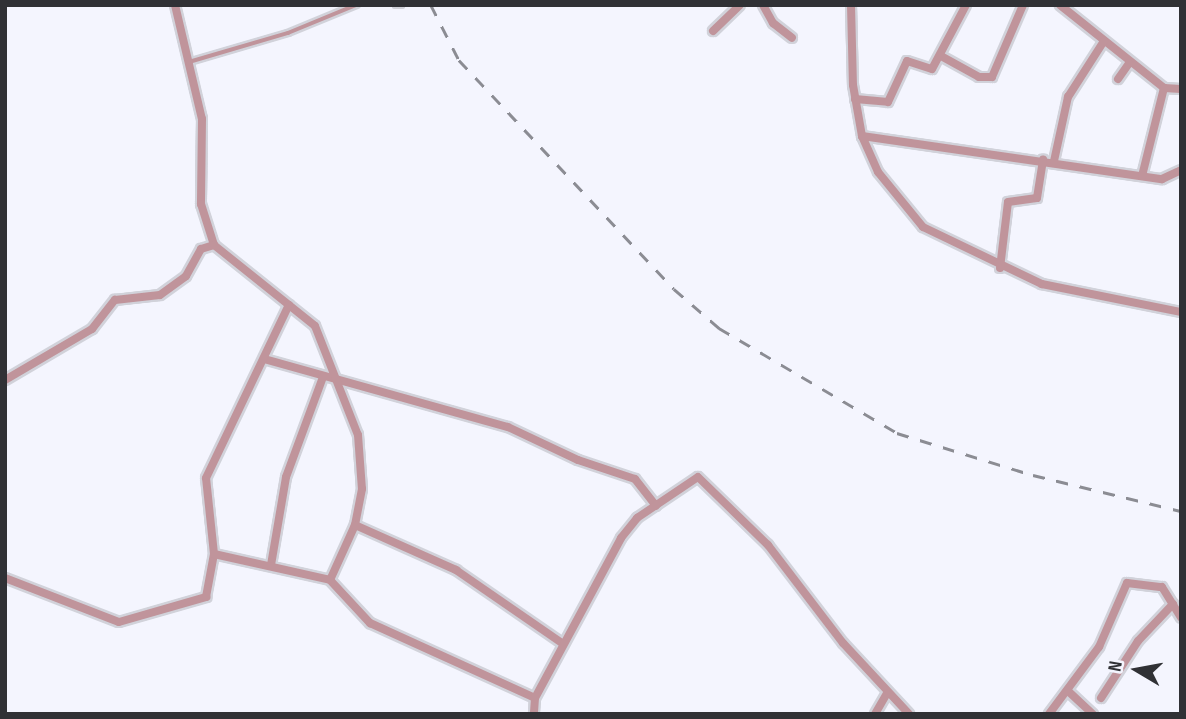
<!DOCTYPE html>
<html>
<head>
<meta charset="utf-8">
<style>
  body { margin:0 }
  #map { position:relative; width:1186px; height:719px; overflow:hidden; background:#f4f5fe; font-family:"Sofia Sans Condensed",sans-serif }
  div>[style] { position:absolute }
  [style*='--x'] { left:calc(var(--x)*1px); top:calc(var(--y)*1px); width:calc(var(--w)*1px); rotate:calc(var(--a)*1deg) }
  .roads { filter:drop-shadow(2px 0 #d1d2da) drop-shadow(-2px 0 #d1d2da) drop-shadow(0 2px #d1d2da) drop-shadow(0 -2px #d1d2da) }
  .lane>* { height:3.5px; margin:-1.75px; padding:0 1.75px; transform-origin:1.75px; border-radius:1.75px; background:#c0949b }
  .street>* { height:8px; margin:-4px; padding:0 4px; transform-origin:4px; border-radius:4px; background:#c0949b }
  .rail>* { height:2.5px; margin-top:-1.25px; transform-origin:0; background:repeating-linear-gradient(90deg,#8b8c93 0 12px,transparent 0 24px) }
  span { translate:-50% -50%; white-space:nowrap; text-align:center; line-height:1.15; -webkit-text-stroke:7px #f4f5fe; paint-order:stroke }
  .frame { position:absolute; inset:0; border:7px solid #303135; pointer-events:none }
  .north { position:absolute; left:1102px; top:635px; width:70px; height:70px; -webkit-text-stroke:5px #f4f5fe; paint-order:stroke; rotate:280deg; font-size:19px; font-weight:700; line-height:28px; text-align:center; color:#303135 }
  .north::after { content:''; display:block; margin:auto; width:24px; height:32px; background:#303135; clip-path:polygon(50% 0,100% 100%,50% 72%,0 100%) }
</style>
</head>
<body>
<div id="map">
  <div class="roads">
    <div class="lane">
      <i style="--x:396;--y:5;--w:5;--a:0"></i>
      <i style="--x:189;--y:62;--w:103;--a:-16.3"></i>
      <i style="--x:288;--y:33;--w:74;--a:-22.4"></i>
    </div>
    <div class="street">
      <i style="--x:175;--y:5;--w:117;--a:76.7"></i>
      <i style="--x:202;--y:119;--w:85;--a:90.7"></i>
      <i style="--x:201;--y:204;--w:43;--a:72.4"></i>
      <i style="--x:763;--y:5;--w:21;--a:61"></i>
      <i style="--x:773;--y:23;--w:24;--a:38"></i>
      <i style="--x:851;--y:5;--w:80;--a:88.6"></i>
      <i style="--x:853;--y:85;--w:52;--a:80"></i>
      <i style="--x:862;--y:136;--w:39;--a:66"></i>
      <i style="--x:878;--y:172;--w:71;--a:50.7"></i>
      <i style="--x:923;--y:227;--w:132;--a:25.6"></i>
      <i style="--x:1042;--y:284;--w:142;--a:11.4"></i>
      <i style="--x:1060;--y:5;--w:133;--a:38.6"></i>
      <i style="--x:1164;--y:88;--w:17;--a:3"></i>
      <i style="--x:713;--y:31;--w:37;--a:-44"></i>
      <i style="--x:941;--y:56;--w:43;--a:28.9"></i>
      <i style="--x:979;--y:77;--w:13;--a:0"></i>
      <i style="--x:992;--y:77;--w:78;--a:-66.7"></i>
      <i style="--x:1118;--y:79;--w:19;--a:-55"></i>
      <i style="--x:855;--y:99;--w:33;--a:5"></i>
      <i style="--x:888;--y:102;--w:45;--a:-65.1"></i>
      <i style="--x:907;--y:61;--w:26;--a:18"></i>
      <i style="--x:932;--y:69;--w:72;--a:-62"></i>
      <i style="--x:862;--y:136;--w:303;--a:8.2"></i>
      <i style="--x:1162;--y:179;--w:21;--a:-25"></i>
      <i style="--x:1054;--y:161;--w:66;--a:-77.7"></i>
      <i style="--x:1068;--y:97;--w:67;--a:-57.3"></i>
      <i style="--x:1142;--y:176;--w:91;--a:-76"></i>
      <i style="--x:1000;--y:268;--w:66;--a:-83.1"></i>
      <i style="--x:1008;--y:202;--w:29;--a:-8"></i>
      <i style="--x:1037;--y:198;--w:39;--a:-81"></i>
      <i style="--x:264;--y:359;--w:253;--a:15.6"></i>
      <i style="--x:508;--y:427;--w:77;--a:25.2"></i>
      <i style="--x:578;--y:460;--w:60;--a:18.4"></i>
      <i style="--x:635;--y:479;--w:34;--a:52"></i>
      <i style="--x:5;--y:380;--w:101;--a:-30.4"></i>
      <i style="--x:92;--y:329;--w:37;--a:-52"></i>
      <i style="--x:115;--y:300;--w:45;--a:-6.3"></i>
      <i style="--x:160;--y:295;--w:32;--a:-36"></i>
      <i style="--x:186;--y:276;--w:31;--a:-61"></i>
      <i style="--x:201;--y:249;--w:14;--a:-17"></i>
      <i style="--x:214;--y:245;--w:129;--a:38.7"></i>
      <i style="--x:315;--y:326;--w:117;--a:68.5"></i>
      <i style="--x:358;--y:435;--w:54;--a:85.8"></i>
      <i style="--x:362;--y:489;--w:37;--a:101"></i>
      <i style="--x:355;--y:525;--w:60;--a:114.4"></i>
      <i style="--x:355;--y:525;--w:111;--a:24"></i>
      <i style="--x:456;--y:570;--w:129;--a:34.6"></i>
      <i style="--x:214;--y:554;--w:76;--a:-96"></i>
      <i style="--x:206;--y:478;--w:192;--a:-64.4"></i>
      <i style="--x:271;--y:565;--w:89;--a:-80.3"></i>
      <i style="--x:286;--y:477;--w:107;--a:-69.7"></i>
      <i style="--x:5;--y:578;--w:122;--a:21.1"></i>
      <i style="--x:119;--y:622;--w:91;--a:-16"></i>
      <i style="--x:206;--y:597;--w:44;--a:-79.5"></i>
      <i style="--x:214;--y:554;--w:119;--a:12.6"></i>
      <i style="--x:330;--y:580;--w:59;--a:47.1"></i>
      <i style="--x:370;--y:623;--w:181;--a:24.4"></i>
      <i style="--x:535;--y:698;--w:16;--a:94"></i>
      <i style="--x:1068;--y:691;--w:34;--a:43"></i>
      <i style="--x:535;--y:698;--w:182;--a:-61.7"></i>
      <i style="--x:621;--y:538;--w:26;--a:-51"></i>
      <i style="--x:637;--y:518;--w:73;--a:-33.9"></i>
      <i style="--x:698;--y:477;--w:98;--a:44.2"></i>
      <i style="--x:768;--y:545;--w:123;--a:52.6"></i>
      <i style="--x:843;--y:643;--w:97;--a:47.1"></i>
      <i style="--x:1101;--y:698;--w:68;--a:-57"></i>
      <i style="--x:1138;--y:641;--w:51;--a:-46.6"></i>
      <i style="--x:875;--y:714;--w:24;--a:-60"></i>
      <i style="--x:1049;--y:714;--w:84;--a:-53.3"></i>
      <i style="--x:1099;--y:647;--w:70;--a:-66.4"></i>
      <i style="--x:1127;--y:583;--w:35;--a:7"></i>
      <i style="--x:1162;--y:587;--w:36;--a:58"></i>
    </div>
  </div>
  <div class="rail">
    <i style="--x:431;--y:5;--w:62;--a:63"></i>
    <i style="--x:459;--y:60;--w:314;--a:46.8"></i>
    <i style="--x:674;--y:289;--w:60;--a:40.9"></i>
    <i style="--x:719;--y:328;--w:207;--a:30.5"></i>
    <i style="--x:897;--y:433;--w:142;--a:17.2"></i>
    <i style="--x:1033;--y:475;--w:152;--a:13.7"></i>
  </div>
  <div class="frame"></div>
  <div class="north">N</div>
</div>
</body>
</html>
